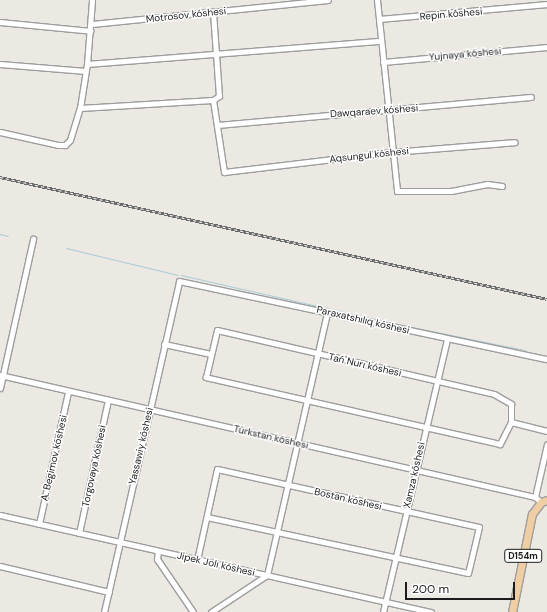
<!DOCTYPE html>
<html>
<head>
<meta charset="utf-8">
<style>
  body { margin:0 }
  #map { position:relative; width:547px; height:612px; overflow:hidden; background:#ece9e3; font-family:"DM Sans",sans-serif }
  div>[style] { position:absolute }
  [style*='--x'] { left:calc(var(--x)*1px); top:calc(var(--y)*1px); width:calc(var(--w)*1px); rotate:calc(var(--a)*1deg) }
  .stream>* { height:1px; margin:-0.5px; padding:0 0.5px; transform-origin:0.5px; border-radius:0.5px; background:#a8cbd5 }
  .roads { filter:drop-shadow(1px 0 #9d9d9d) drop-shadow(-1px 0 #9d9d9d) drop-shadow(0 1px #9d9d9d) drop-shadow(0 -1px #9d9d9d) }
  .minor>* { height:5px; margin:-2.5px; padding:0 2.5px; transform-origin:2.5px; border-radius:2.5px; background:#fff }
  .major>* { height:7px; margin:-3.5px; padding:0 3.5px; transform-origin:3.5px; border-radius:3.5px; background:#f0cea4 }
  .rail>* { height:2.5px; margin-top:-1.25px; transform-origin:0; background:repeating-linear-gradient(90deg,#fff 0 3px,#6a6a6a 0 6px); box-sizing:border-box; border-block:1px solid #6a6a6a }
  span { translate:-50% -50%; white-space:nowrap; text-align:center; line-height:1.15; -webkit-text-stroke:3px #fff; paint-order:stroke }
  .shield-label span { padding:1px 3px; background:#fff; border:1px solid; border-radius:3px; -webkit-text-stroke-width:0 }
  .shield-label { font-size:9px; color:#1c1c1c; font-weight:700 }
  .street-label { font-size:10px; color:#1c1c1c }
  .scale { position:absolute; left:405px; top:582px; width:110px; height:18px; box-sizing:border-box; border:2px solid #1c1c1c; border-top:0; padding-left:5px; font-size:12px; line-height:14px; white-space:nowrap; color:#1c1c1c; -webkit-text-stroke:3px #fff; paint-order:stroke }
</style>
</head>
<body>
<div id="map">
  <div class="stream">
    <i style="--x:0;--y:234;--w:8;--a:14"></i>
    <i style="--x:66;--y:248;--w:115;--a:13.6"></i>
    <i style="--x:181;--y:275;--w:221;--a:12.8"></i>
    <i style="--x:397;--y:324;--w:131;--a:11.5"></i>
  </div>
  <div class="roads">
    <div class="minor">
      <i style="--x:377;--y:0;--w:192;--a:84"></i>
      <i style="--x:397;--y:191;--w:54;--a:0"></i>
      <i style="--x:451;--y:191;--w:37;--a:-11"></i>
      <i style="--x:487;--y:184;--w:15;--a:8"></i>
      <i style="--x:379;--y:19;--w:169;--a:-5.1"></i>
      <i style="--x:0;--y:22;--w:91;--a:5.6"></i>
      <i style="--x:92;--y:24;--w:237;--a:-5.8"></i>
      <i style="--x:383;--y:62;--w:165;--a:-5.2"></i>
      <i style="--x:0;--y:64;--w:86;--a:4.7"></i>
      <i style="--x:87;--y:64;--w:295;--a:-4.5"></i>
      <i style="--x:213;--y:100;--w:73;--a:81.3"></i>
      <i style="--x:224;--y:172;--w:169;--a:-6.8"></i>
      <i style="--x:392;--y:152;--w:123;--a:-4.6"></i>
      <i style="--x:80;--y:108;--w:133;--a:-3.4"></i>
      <i style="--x:213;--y:100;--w:7;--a:-34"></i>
      <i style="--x:219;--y:96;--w:84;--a:-94.1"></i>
      <i style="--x:217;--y:125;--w:315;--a:-5.1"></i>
      <i style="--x:0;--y:132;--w:59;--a:12.6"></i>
      <i style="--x:58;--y:145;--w:7;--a:0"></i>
      <i style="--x:65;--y:145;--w:7;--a:-45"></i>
      <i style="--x:70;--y:140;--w:34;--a:-73"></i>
      <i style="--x:80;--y:108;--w:45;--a:-81"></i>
      <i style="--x:87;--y:64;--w:64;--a:-85.5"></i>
      <i style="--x:217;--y:330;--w:284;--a:13"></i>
      <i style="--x:494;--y:394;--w:20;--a:30"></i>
      <i style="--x:511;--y:404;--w:18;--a:90"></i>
      <i style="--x:511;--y:422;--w:25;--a:117"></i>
      <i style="--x:500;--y:444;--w:302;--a:-167.2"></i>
      <i style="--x:206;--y:377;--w:48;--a:-76.8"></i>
      <i style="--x:164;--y:344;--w:48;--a:12"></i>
      <i style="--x:0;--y:375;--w:549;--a:12.85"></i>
      <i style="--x:535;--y:497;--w:8;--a:40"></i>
      <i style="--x:0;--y:388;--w:153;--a:-77.5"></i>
      <i style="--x:511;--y:422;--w:37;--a:14"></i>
      <i style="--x:535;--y:497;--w:54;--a:-77.2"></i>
      <i style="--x:0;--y:515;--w:442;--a:12.7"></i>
      <i style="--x:39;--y:524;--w:135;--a:-77.6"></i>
      <i style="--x:79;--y:533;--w:136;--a:-77.7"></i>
      <i style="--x:158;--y:551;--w:8;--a:97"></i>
      <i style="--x:157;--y:559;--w:64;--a:55.8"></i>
      <i style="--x:197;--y:560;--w:93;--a:-77.6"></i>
      <i style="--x:217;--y:469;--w:268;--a:12.5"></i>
      <i style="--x:479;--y:527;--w:47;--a:103.4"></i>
      <i style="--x:468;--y:573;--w:267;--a:-167.9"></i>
      <i style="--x:0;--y:566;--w:112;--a:13.4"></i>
      <i style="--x:104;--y:612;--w:339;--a:-77.2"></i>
      <i style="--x:179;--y:281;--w:376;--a:12"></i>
      <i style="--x:211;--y:612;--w:67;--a:-33.5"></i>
      <i style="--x:267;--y:575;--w:270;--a:-77.1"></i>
      <i style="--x:383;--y:612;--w:280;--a:-76.8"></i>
    </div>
    <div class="major">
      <i style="--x:512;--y:612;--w:100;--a:-78.5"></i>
      <i style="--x:532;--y:514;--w:15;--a:-53"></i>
      <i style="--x:541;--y:502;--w:6;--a:-18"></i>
    </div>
  </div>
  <div class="rail">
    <i style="--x:0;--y:177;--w:560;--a:12.57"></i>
  </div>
  <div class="shield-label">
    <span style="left:523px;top:556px">D154m</span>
  </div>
  <div class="street-label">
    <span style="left:451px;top:14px;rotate:-5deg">Repin kóshesi</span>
    <span style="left:186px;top:15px;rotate:-6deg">Motrosov kóshesi</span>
    <span style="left:465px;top:54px;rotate:-5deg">Yujnaya kóshesi</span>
    <span style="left:374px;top:111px;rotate:-4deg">Dawqaraev kóshesi</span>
    <span style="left:369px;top:155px;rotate:-6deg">Aqsungul kóshesi</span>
    <span style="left:363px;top:320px;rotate:13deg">Paraxatshılıq kóshesi</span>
    <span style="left:365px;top:365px;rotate:13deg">Tań Nurı kóshesi</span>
    <span style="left:271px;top:437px;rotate:13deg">Túrkstan kóshesi</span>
    <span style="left:141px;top:446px;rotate:-77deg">Yassawiy kóshesi</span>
    <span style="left:54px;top:458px;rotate:-77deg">A. Begimov kóshesi</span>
    <span style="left:94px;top:466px;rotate:-78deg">Torgovaya kóshesi</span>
    <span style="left:414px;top:475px;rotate:-77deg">Xamza kóshesi</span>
    <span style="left:348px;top:499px;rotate:13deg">Bostan kóshesi</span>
    <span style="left:216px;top:564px;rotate:13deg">Jipek Jolı kóshesi</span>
  </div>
  <div class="scale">200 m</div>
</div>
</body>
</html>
